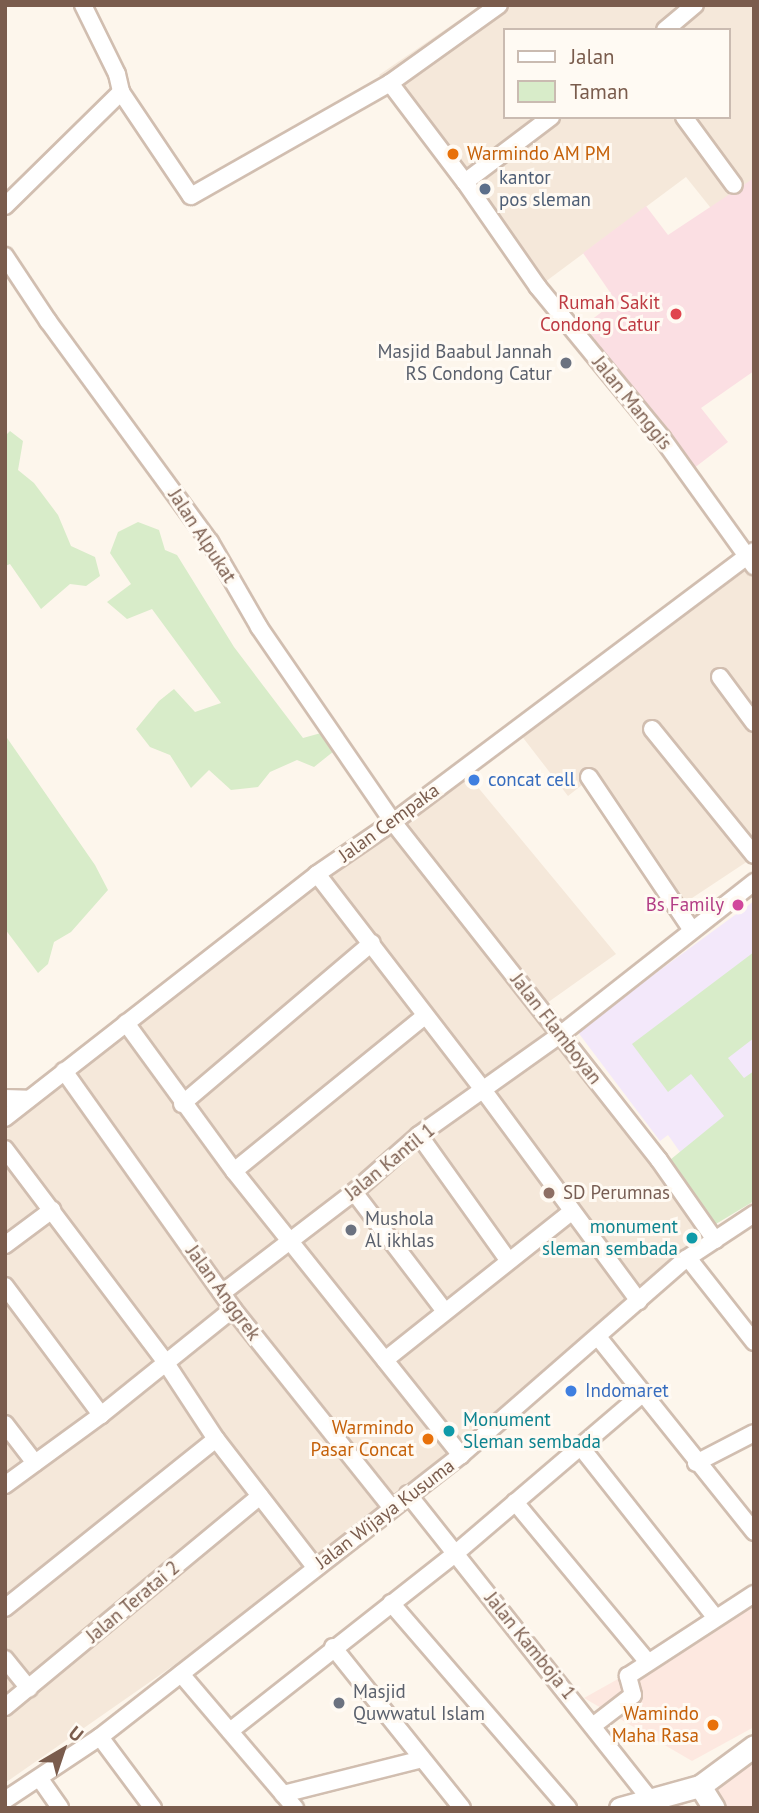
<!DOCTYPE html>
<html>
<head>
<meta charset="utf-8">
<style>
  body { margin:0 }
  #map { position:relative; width:759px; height:1813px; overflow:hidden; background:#fdf6ec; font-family:"PT Sans",sans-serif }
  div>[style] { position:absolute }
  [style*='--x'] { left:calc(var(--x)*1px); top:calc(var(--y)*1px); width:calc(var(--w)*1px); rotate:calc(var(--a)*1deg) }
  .residential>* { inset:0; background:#f5e8da }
  .commercial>* { inset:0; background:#fde8e0 }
  .education>* { inset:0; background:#f3e8fa }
  .medical>* { inset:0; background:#fbdfe3 }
  .green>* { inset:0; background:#d8ecc9 }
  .roads { filter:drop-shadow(2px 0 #d1beb0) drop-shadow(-2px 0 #d1beb0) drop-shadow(0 2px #d1beb0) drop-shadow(0 -2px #d1beb0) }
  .street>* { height:16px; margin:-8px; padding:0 8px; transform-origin:8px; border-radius:8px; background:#fff }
  .secondary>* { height:21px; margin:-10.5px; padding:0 10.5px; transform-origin:10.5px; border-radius:10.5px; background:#fff }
  .dots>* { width:19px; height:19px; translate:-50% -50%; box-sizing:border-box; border:4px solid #fffaf3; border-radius:50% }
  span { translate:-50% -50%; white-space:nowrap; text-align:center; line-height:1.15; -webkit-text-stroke:6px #fffaf3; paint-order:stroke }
  .food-label { font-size:19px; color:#c56008 }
  .left { translate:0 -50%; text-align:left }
  .right { translate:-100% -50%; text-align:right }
  .service-label { font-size:19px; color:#4e5e75 }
  .health-label { font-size:19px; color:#be3a42 }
  .worship-label { font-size:19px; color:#5b616d }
  .street-label { font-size:19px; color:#7a5c4d }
  .shop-label { font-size:19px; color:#366cbe }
  .hotel-label { font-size:19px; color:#b23c85 }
  .education-label { font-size:19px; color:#785e54 }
  .culture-label { font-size:19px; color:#0d838f }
  .frame { position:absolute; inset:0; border:7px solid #7a5c4d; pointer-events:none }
  .legend { position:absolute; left:503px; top:28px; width:228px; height:91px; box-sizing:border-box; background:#fffaf3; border:2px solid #cabbb1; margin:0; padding:9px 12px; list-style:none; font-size:21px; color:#7a5c4d }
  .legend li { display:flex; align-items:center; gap:14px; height:35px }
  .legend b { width:35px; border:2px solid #cabbb1 }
  .north { position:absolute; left:28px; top:1715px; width:70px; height:70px; -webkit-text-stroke:5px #fffaf3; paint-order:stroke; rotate:39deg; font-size:19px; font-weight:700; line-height:28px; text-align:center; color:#7a5c4d }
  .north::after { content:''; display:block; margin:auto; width:24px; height:32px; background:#7a5c4d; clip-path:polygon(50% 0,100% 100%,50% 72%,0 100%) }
</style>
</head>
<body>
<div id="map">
  <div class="residential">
    <i style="clip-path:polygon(evenodd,481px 5px,754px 5px,754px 262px,686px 177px,545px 282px,379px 75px,481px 5px,505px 30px,729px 30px,729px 117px,505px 117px,505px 30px)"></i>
    <i style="clip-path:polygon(754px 549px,754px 857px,677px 908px,587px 781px,568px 796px,514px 726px)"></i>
    <i style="clip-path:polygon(457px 762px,616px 954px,540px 1008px,711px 1238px,315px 1567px,5px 1783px,5px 1115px)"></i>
  </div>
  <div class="commercial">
    <i style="clip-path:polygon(754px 1603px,754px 1727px,692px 1761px,584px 1698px)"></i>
    <i style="clip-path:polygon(754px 1748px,754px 1808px,711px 1808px,700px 1792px,680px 1808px,633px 1808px)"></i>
  </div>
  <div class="education">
    <i style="clip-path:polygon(754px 901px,754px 1201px,680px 1152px,668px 1135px,660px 1141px,577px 1031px)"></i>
  </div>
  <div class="medical">
    <i style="clip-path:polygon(754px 178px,754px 371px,701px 408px,728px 442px,689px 472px,582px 327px,616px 301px,583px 253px,646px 206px,668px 235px)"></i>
  </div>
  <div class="green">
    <i style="clip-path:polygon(10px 431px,23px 441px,18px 470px,34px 483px,58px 515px,71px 546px,95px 557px,100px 576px,86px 586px,70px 584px,41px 609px,10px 564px,5px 566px,5px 436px)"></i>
    <i style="clip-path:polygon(138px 522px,159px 530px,165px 550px,177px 555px,234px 647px,303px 738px,321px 733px,334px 751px,314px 767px,297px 760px,270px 772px,258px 787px,231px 790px,209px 770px,191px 788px,170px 755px,150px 747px,136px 729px,159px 701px,174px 689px,195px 712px,221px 703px,152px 609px,127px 619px,107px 602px,131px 584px,110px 553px,118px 532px)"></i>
    <i style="clip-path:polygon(5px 735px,95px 865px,108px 890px,71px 932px,54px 942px,48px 964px,38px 973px,5px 929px)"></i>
    <i style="clip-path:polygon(754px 952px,754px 1038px,728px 1058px,744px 1078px,754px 1071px,754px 1201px,711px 1227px,665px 1164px,724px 1116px,691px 1074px,668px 1092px,632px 1044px)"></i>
  </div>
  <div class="roads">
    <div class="street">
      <i style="--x:83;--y:5;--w:77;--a:63.8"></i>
      <i style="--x:117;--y:74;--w:18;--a:77"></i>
      <i style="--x:121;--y:92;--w:125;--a:56.1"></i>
      <i style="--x:191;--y:196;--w:229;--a:-29.6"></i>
      <i style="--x:390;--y:83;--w:134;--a:-35.6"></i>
      <i style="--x:665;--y:30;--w:39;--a:-40"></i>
      <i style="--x:390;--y:83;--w:124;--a:52.9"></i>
      <i style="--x:465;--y:182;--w:128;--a:55.2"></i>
      <i style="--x:538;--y:287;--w:195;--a:50.6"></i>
      <i style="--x:662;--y:438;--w:158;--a:54.3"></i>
      <i style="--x:684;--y:117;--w:84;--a:53.7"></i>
      <i style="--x:465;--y:182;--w:108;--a:-37.1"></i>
      <i style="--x:5;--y:206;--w:163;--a:-44.5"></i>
      <i style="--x:5;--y:256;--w:78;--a:56.5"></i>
      <i style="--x:48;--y:321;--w:274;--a:53.8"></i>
      <i style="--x:210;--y:542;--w:98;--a:60"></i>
      <i style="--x:259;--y:627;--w:237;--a:55.5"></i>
      <i style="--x:393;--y:822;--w:430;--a:51.8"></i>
      <i style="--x:659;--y:1160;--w:98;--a:55"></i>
      <i style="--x:720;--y:677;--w:57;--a:53.5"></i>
      <i style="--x:652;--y:729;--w:162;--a:51"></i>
      <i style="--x:589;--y:777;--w:184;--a:56.1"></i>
      <i style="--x:317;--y:874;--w:274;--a:52.4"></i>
      <i style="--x:484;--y:1091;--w:261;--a:53.6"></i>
      <i style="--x:126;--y:1023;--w:183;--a:53.9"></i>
      <i style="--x:234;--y:1171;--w:364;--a:51.4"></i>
      <i style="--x:64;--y:1071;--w:292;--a:54.6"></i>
      <i style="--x:233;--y:1309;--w:253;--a:51.4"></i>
      <i style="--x:5;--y:1098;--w:23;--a:2"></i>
      <i style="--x:182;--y:1104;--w:249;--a:-40.3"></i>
      <i style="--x:5;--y:1118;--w:396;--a:-38"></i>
      <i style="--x:317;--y:874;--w:92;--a:-34.4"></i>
      <i style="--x:393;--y:822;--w:451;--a:-36.9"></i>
      <i style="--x:419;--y:1135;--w:153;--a:54.5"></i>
      <i style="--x:5;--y:1149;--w:268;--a:53"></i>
      <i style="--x:166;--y:1363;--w:91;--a:56.7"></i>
      <i style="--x:216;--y:1439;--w:162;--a:52.3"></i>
      <i style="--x:234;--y:1171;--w:246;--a:-39.1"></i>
      <i style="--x:354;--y:1192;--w:148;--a:52.7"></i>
      <i style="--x:5;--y:1245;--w:59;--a:-36.7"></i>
      <i style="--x:688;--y:1258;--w:107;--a:51.8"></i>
      <i style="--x:5;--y:1286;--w:161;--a:53.3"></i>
      <i style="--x:222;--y:1293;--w:166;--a:-37.4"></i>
      <i style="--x:354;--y:1192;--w:86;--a:-41.2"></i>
      <i style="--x:419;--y:1135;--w:174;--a:-35.4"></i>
      <i style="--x:561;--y:1034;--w:246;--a:-38.2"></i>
      <i style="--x:598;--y:1337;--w:250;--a:51.3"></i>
      <i style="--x:385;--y:1360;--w:239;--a:-38.5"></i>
      <i style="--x:5;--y:1424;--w:49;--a:52.4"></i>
      <i style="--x:580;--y:1446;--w:219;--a:51.7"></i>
      <i style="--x:696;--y:1463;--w:65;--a:-27.3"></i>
      <i style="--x:5;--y:1485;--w:119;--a:-36.1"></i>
      <i style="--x:101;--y:1415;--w:169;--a:-38.8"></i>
      <i style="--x:408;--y:1494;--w:389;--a:51.6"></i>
      <i style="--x:515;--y:1502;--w:208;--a:50.3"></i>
      <i style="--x:391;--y:1603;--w:271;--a:49.2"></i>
      <i style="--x:5;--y:1608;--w:270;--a:-38.7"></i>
      <i style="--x:333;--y:1647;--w:206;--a:51.3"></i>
      <i style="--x:5;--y:1659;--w:38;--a:51"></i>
      <i style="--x:181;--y:1674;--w:176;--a:49.6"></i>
      <i style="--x:5;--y:1707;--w:331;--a:-39.6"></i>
      <i style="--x:594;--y:1725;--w:49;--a:-37.6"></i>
      <i style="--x:633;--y:1695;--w:20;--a:-105"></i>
      <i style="--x:628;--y:1676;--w:150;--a:-33.1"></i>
      <i style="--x:230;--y:1731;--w:288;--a:-38.2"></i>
      <i style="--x:456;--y:1553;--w:245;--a:-40.5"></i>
      <i style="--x:100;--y:1737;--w:89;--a:53.3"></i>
      <i style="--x:40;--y:1779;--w:35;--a:55"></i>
      <i style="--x:283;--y:1794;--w:143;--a:-14.1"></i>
      <i style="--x:5;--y:1800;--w:114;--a:-33.6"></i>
      <i style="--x:100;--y:1737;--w:458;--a:-38"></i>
      <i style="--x:461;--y:1455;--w:298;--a:-41.1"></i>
      <i style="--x:686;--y:1259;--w:82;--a:-33.5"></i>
    </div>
    <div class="secondary">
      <i style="--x:700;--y:1786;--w:26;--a:58"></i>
      <i style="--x:620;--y:1808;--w:83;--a:-15.4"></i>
      <i style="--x:700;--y:1786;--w:67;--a:-36.5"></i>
    </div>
  </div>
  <div class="dots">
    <i style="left:453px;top:154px;background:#e8710a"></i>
    <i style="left:485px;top:189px;background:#5c6f8a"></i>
    <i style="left:676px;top:314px;background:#e0444e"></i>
    <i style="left:566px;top:363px;background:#6b7280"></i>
    <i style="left:474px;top:780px;background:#3f7fe0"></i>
    <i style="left:738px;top:905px;background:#d1479c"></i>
    <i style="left:549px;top:1193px;background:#8d6e63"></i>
    <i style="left:351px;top:1230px;background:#6b7280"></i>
    <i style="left:692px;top:1238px;background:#0f9aa8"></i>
    <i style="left:571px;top:1391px;background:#3f7fe0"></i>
    <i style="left:449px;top:1431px;background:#0f9aa8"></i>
    <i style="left:428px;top:1439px;background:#e8710a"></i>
    <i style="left:339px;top:1703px;background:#6b7280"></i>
    <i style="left:713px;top:1725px;background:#e8710a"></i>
  </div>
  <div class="food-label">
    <span class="left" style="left:467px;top:154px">Warmindo AM PM</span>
    <span class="right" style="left:414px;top:1439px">Warmindo<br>Pasar Concat</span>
    <span class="right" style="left:699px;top:1725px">Wamindo<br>Maha Rasa</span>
  </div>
  <div class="service-label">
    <span class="left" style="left:499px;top:189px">kantor<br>pos sleman</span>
  </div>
  <div class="health-label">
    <span class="right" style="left:660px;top:314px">Rumah Sakit<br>Condong Catur</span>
  </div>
  <div class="worship-label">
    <span class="right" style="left:552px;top:363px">Masjid Baabul Jannah<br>RS Condong Catur</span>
    <span class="left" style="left:365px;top:1230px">Mushola<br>Al ikhlas</span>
    <span class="left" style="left:353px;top:1703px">Masjid<br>Quwwatul Islam</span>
  </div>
  <div class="street-label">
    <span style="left:632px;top:403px;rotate:51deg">Jalan Manggis</span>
    <span style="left:202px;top:536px;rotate:57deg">Jalan Alpukat</span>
    <span style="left:389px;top:823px;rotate:-36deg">Jalan Cempaka</span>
    <span style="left:556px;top:1029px;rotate:52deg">Jalan Flamboyan</span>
    <span style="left:390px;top:1162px;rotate:-39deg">Jalan Kantil 1</span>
    <span style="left:223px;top:1293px;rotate:54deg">Jalan Anggrek</span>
    <span style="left:385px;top:1514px;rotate:-37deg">Jalan Wijaya Kusuma</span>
    <span style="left:133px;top:1602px;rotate:-40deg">Jalan Teratai 2</span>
    <span style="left:530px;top:1646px;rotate:51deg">Jalan Kamboja 1</span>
  </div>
  <div class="shop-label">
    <span class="left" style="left:488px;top:780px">concat cell</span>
    <span class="left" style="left:585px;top:1391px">Indomaret</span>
  </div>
  <div class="hotel-label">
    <span class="right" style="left:724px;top:905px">Bs Family</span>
  </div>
  <div class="education-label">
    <span class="left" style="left:563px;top:1193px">SD Perumnas</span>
  </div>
  <div class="culture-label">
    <span class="right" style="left:678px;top:1238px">monument<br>sleman sembada</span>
    <span class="left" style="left:463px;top:1431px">Monument<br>Sleman sembada</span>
  </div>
  <div class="frame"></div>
  <ul class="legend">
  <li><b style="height:9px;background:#fff"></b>Jalan</li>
  <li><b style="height:19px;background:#d8ecc9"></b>Taman</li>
  </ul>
  <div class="north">U</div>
</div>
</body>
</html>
